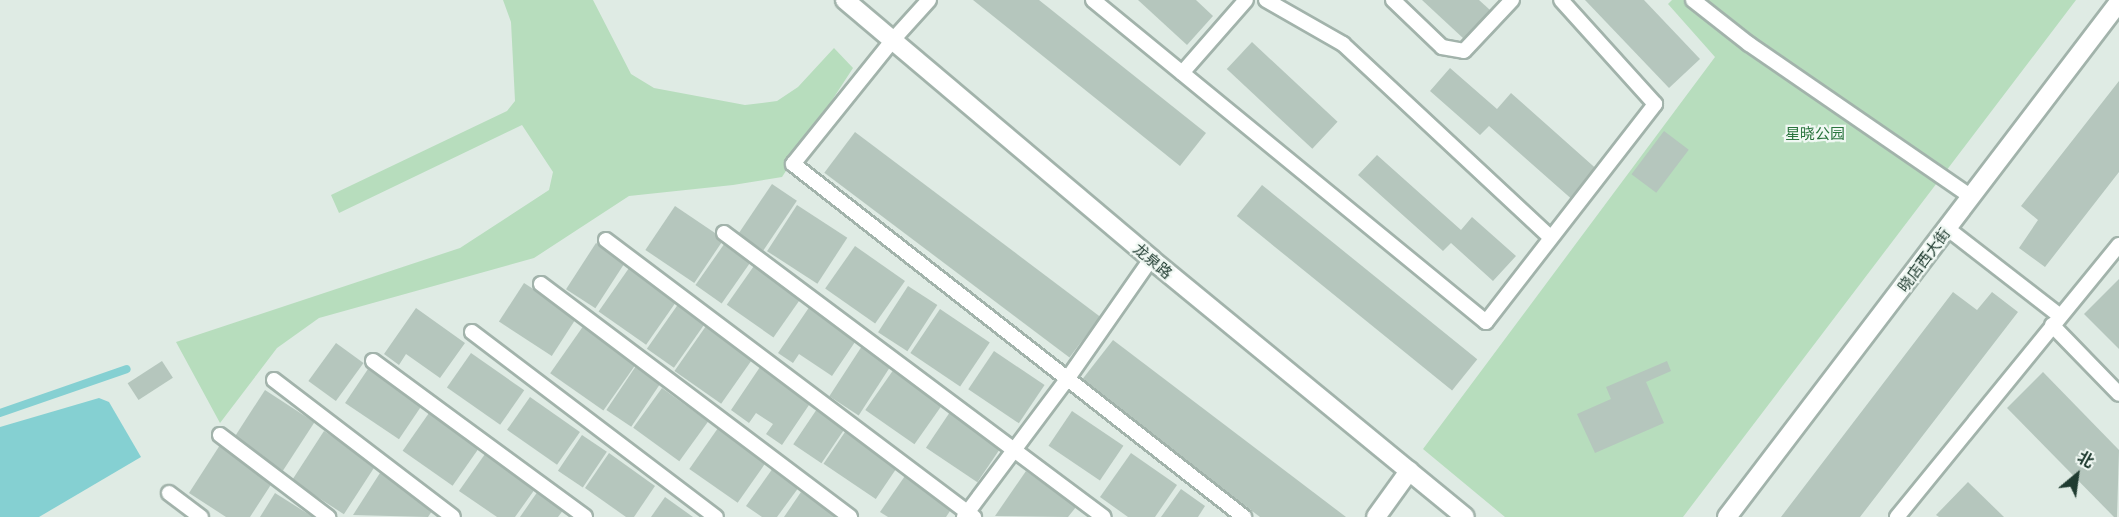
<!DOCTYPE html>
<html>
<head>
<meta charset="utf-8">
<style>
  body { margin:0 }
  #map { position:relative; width:2119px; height:517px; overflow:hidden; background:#dfebe4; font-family:Quicksand,"Noto Sans SC",sans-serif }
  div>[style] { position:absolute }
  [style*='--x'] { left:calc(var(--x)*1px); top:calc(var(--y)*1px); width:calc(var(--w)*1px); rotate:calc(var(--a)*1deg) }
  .green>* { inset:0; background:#b7ddbd }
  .water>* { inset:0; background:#85d0d2 }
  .stream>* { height:8px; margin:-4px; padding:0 4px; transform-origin:4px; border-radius:4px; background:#85d0d2 }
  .building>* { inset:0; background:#b5c6bd; transform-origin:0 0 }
  .roads { filter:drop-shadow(2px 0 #a2b3ab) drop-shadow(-2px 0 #a2b3ab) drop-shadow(0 2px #a2b3ab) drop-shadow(0 -2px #a2b3ab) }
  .lane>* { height:14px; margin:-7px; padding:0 7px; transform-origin:7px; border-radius:7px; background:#fff }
  .street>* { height:18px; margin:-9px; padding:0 9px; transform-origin:9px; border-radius:9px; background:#fff }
  .secondary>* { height:18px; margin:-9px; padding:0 9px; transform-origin:9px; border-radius:9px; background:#fff }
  span { translate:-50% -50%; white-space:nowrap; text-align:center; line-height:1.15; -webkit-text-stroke:4.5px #f0f8f3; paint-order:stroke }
  .park-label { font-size:15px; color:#29743d }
  .street-label { font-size:15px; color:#203c31 }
  .north { position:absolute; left:2047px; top:445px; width:60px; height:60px; -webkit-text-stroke:4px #f0f8f3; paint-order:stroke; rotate:29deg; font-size:16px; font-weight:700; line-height:24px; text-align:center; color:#203c31 }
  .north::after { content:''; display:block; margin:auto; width:21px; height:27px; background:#203c31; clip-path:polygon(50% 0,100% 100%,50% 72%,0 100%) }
</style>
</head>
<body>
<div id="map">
  <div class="green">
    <i style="clip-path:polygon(503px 0,593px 0,631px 74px,654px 88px,745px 105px,777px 101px,798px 87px,834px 48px,853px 68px,782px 177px,733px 185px,629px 196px,534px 258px,319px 318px,277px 348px,220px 423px,176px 342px,460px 248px,549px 190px,553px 172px,522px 125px,339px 213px,331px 195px,507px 111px,515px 101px,511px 22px)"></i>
    <i style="clip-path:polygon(1672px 0,2076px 0,1683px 517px,1505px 517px,1423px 449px,1715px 57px,1668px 4px)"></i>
  </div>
  <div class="water">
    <i style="clip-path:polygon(99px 398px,109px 402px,141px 457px,39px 517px,0 517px,0 427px)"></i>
  </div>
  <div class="stream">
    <i style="--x:0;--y:413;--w:134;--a:-19.1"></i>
  </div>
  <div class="building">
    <i style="clip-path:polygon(973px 0,1039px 0,1206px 133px,1180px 166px)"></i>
    <i style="clip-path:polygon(1138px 0,1196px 0,1213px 16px,1187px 45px)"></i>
    <i style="clip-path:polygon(1422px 0,1479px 0,1490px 10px,1464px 39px)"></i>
    <i style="clip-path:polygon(1585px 0,1644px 0,1700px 59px,1669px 88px)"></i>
    <i style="left:1252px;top:42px;width:117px;height:37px;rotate:43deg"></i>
    <i style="clip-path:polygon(1450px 68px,1497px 109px,1511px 93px,1601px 173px,1575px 202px,1489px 126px,1480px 135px,1430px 91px)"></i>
    <i style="clip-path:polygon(2119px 81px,2119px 172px,2045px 267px,2019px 248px,2038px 220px,2021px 206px)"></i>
    <i style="left:1664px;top:131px;width:31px;height:54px;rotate:37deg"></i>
    <i style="left:855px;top:132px;width:307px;height:51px;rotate:37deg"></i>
    <i style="clip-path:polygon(1377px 155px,1461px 230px,1472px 217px,1516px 256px,1493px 281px,1451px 243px,1443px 251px,1358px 175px)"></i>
    <i style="left:772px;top:184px;width:30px;height:60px;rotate:34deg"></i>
    <i style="left:1262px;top:185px;width:277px;height:40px;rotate:39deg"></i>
    <i style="left:797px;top:205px;width:60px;height:55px;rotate:33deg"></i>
    <i style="left:675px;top:206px;width:59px;height:53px;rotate:34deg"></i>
    <i style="left:727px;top:240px;width:32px;height:55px;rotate:35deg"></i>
    <i style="left:596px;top:243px;width:35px;height:55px;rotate:33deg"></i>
    <i style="left:855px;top:246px;width:61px;height:52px;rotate:35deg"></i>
    <i style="left:756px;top:263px;width:57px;height:51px;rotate:35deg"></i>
    <i style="left:629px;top:268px;width:58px;height:53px;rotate:35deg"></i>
    <i style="clip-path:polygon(2119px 279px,2119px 349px,2084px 314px)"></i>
    <i style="left:524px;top:283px;width:63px;height:46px;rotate:33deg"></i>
    <i style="left:908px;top:286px;width:35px;height:55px;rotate:33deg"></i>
    <i style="clip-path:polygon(1953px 292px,1977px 310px,1992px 292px,2018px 312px,1860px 517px,1781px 517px)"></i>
    <i style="left:679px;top:303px;width:33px;height:56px;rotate:35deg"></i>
    <i style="clip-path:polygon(810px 306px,857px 339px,832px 376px,799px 354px,793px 363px,778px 353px)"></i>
    <i style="clip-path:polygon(416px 308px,465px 343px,440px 378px,406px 354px,399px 365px,384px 354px)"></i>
    <i style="left:940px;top:309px;width:60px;height:53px;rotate:34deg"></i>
    <i style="left:584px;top:325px;width:65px;height:59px;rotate:35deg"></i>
    <i style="left:706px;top:326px;width:57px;height:55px;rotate:35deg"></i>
    <i style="clip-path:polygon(1113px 340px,1346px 517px,1260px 517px,1081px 381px)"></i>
    <i style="left:336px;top:343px;width:34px;height:47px;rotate:36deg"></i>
    <i style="left:862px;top:346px;width:35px;height:60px;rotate:33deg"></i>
    <i style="left:994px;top:351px;width:61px;height:46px;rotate:34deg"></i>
    <i style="left:471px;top:353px;width:65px;height:42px;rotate:35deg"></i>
    <i style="left:162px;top:361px;width:20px;height:41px;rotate:57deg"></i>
    <i style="clip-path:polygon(1667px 361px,1671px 371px,1646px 382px,1664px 423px,1595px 453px,1577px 414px,1611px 399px,1606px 387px)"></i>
    <i style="left:636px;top:366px;width:30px;height:53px;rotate:34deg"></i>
    <i style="clip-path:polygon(760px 367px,811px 402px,782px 445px,766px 434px,773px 424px,756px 413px,749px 423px,731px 410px)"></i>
    <i style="left:368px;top:369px;width:65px;height:41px;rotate:34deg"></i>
    <i style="left:894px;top:369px;width:60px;height:50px;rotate:35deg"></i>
    <i style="clip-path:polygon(2043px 372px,2119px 450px,2117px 517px,2114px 517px,2007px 408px)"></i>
    <i style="left:662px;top:388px;width:57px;height:49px;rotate:36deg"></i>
    <i style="left:265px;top:390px;width:59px;height:58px;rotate:33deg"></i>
    <i style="left:530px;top:397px;width:61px;height:40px;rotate:35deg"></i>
    <i style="left:819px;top:406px;width:34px;height:46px;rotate:34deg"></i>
    <i style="left:1072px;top:411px;width:62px;height:42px;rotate:34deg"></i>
    <i style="left:950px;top:412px;width:62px;height:43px;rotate:34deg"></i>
    <i style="left:429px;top:413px;width:61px;height:46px;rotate:35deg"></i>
    <i style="left:718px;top:428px;width:59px;height:50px;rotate:35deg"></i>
    <i style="left:847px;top:429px;width:63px;height:42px;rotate:34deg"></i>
    <i style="left:324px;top:431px;width:62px;height:59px;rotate:33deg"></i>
    <i style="left:582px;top:435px;width:30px;height:43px;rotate:34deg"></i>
    <i style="clip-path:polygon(220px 445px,274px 480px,250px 517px,226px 517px,189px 493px)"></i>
    <i style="clip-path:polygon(609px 453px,655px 486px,634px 517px,626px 517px,585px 488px)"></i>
    <i style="clip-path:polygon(1131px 453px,1177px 485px,1155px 517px,1128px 517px,1100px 497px)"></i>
    <i style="clip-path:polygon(485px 454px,535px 489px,515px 517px,497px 517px,459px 491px)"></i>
    <i style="clip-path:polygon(773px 468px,799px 487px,777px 517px,762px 517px,746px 506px)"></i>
    <i style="clip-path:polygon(1026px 471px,1076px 507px,1068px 517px,995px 516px)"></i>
    <i style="clip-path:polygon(380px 473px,434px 508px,428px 517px,353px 515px)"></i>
    <i style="clip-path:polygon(907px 473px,954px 505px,946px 517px,888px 517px,880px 512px)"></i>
    <i style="clip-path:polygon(1968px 482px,2004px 517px,1939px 517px,1936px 515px)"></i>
    <i style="clip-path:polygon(1181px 489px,1205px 506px,1198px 517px,1161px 517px)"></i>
    <i style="clip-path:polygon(538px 491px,564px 509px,558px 517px,520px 517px)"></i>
    <i style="clip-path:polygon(801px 492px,837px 517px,784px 517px)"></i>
    <i style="clip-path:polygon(275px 493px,313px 517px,260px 517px)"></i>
    <i style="clip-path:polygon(665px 497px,693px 517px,651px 517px)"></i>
  </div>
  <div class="roads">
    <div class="lane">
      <i style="--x:929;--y:0;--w:55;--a:132.1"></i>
      <i style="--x:892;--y:41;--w:158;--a:128.8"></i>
      <i style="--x:793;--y:164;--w:573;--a:38.05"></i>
      <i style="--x:1093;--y:0;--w:508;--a:39.33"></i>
      <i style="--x:1486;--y:322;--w:276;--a:-52.2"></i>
      <i style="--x:1655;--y:104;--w:140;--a:-132.1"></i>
      <i style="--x:1266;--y:0;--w:89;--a:29.7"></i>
      <i style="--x:1343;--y:44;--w:284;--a:43"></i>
      <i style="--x:1393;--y:0;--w:68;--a:43.8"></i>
      <i style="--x:1442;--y:47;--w:22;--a:10"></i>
      <i style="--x:1464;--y:51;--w:70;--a:-46.7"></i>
      <i style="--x:1693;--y:0;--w:71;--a:38.2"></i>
      <i style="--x:1749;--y:44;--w:270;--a:34.5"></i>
      <i style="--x:1182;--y:73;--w:97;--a:-48.8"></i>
      <i style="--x:1948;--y:229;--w:140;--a:37.8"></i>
      <i style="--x:724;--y:233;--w:474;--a:36.8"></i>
      <i style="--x:606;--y:240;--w:461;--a:37"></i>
      <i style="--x:541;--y:284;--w:387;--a:37"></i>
      <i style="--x:2052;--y:325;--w:96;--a:45.8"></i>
      <i style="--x:472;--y:332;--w:306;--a:37.2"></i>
      <i style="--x:373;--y:361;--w:263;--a:36.3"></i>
      <i style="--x:274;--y:380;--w:225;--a:37.4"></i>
      <i style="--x:220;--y:435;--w:136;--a:37.2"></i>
      <i style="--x:169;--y:493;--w:40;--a:37"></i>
      <i style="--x:964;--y:517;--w:174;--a:-53.2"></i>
      <i style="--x:1068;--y:378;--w:145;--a:-55.1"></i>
      <i style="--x:1897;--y:517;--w:351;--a:-50.8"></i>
    </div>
    <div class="street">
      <i style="--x:1376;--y:517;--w:57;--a:-54.3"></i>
      <i style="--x:1727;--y:517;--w:647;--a:-52.72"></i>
    </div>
    <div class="secondary">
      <i style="--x:845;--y:0;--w:401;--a:40.2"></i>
      <i style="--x:1151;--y:259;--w:406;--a:39.4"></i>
    </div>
  </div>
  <div class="park-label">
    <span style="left:1815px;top:134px">星晓公园</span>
  </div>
  <div class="street-label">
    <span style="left:1924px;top:260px;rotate:-53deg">晓店西大街</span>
    <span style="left:1153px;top:261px;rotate:40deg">龙泉路</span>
  </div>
  <div class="north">北</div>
</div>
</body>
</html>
